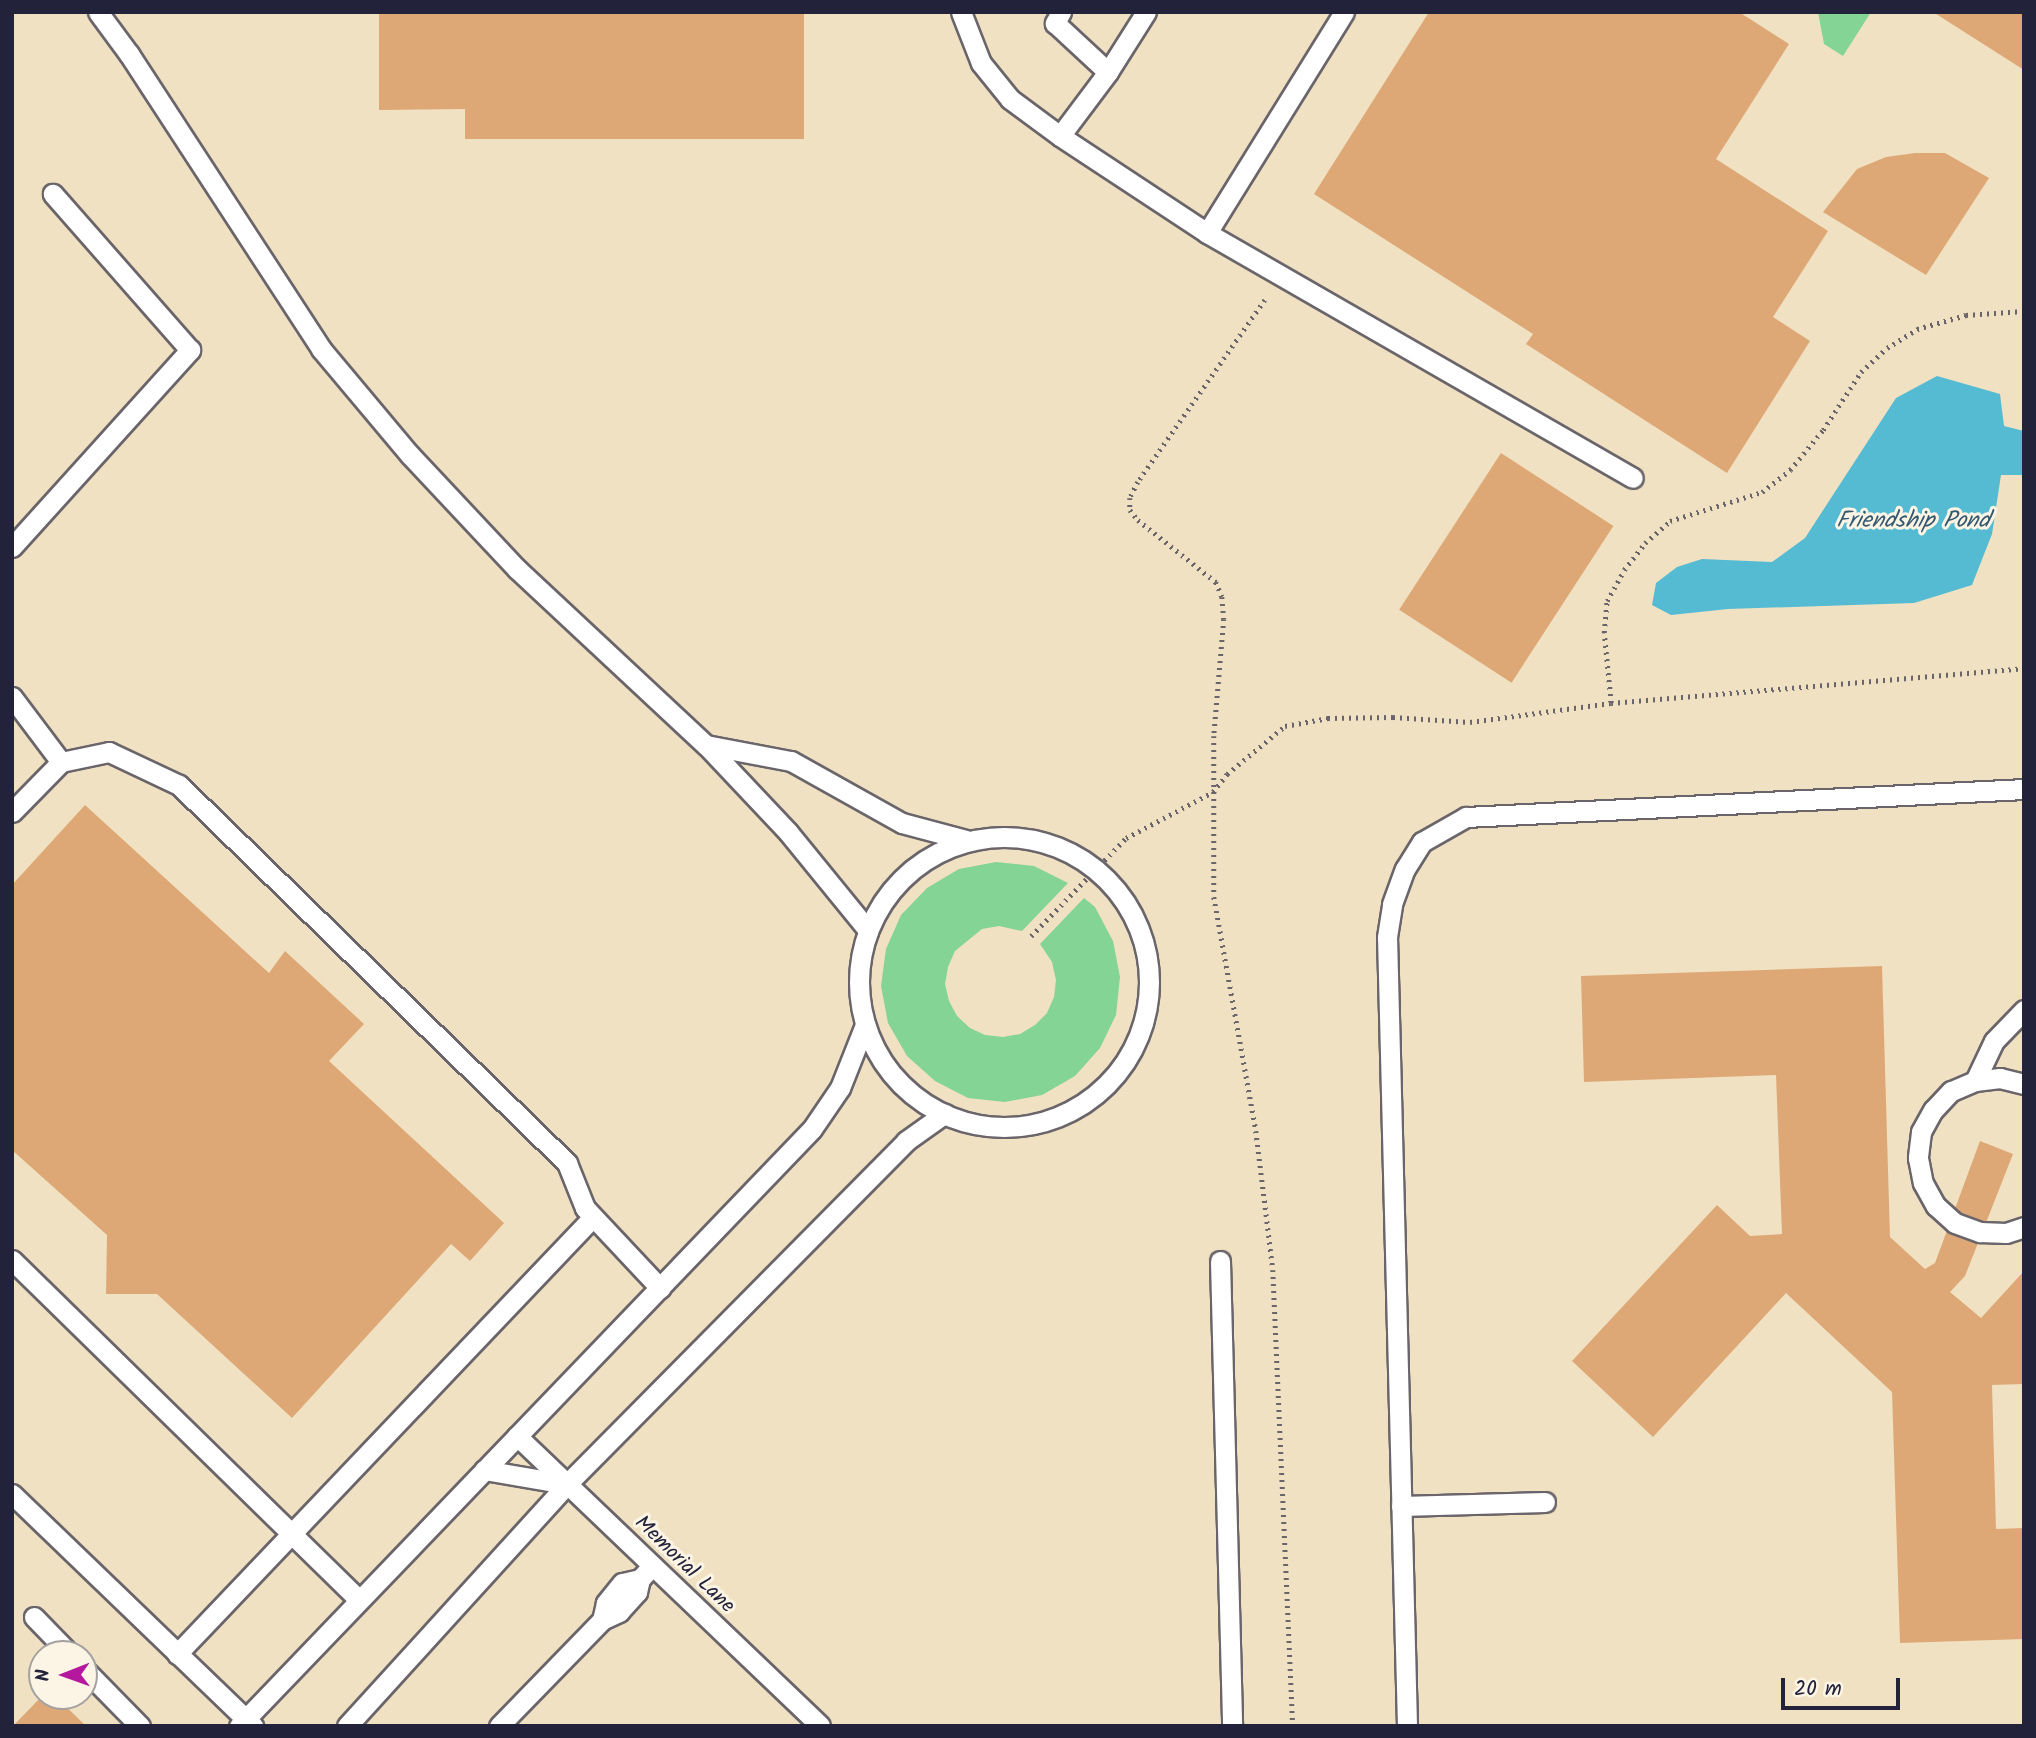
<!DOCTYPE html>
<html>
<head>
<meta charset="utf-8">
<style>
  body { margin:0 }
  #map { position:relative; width:2036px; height:1738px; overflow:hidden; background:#f0e1c2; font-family:Kalam,sans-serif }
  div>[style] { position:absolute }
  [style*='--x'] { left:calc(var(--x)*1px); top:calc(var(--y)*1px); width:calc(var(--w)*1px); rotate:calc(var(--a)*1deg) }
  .green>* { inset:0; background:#83d495 }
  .water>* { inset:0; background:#55bbd3 }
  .building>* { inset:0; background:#dea876; transform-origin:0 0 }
  .path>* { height:4.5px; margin-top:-2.25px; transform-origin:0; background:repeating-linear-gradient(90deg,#6a656a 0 2px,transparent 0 7px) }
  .roads { filter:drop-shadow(2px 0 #6a656a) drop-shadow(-2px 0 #6a656a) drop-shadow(0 2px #6a656a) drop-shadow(0 -2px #6a656a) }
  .lane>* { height:19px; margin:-9.5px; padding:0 9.5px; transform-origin:9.5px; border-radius:9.5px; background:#fff }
  .lane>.ring { margin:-9.5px; padding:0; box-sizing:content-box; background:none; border:19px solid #fff; border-radius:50% }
  span { translate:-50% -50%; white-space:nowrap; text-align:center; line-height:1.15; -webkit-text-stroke:6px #fcf5e5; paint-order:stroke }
  .street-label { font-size:21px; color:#22223b }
  .water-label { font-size:23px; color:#345870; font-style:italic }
  .frame { position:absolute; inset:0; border:14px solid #22223b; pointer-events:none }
  .north { position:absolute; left:28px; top:1640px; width:70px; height:70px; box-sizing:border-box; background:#fcf5e5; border:2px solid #a5a1a1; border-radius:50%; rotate:269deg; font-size:19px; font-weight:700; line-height:28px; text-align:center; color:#22223b }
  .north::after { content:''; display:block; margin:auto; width:24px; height:32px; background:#b5179e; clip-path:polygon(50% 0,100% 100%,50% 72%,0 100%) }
  .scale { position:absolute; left:1781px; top:1678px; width:119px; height:32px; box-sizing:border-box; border:4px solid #22223b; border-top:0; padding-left:9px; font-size:21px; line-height:24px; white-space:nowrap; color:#22223b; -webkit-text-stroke:5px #fcf5e5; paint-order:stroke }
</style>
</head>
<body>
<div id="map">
  <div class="green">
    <i style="clip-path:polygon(1818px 12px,1871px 12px,1843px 56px,1824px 44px)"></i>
    <i style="clip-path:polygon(996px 862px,1034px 866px,1068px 883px,1022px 931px,999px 926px,982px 929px,955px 951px,948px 967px,945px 984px,949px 1001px,957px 1016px,970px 1028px,985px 1035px,1003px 1037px,1020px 1034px,1035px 1025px,1047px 1013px,1054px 997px,1056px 980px,1052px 962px,1040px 944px,1084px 898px,1095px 907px,1113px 941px,1120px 977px,1116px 1015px,1100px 1048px,1075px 1076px,1042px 1095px,1005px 1102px,968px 1098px,935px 1081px,907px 1056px,888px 1023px,881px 986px,886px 949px,901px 915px,927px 888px,959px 869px)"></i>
  </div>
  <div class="water">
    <i style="clip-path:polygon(1937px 376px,2000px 394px,2004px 426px,2024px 431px,2024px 475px,2001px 475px,1992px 534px,1972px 585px,1914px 603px,1728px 609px,1671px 615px,1652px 605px,1656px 583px,1677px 567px,1702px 559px,1772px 562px,1805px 538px,1896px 398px)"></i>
  </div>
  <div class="building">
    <i style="clip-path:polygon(379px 12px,804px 12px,804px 139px,465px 139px,465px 109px,379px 110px)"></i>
    <i style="clip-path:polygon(1429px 12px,1739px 12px,1789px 44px,1716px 159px,1828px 231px,1773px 317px,1810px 341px,1727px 473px,1526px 344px,1533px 334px,1314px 194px)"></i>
    <i style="clip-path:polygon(1933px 12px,2024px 12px,2024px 70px)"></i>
    <i style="clip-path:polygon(1915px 153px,1945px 153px,1989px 178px,1926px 275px,1823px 212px,1857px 169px,1886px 157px)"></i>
    <i style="left:1501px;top:453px;width:134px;height:187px;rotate:33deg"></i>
    <i style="clip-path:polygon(85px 805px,269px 973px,285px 951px,364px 1024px,329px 1061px,504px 1223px,470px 1261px,451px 1244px,292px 1418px,157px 1294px,106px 1294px,107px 1235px,12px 1150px,12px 885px)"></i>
    <i style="clip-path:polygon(1882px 966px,1890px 1237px,1925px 1269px,1935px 1263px,1980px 1141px,2013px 1154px,1965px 1276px,1950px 1292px,1981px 1318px,2024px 1271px,2024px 1384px,1992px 1385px,1996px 1529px,2024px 1528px,2024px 1639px,1900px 1643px,1892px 1392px,1786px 1293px,1653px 1437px,1572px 1361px,1717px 1205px,1750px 1236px,1782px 1234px,1776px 1075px,1584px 1082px,1581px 976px)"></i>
    <i style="clip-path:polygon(42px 1696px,55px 1696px,86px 1726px,13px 1726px)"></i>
  </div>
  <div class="path">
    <i style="--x:1265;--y:300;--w:222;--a:124.9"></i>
    <i style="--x:1138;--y:482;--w:18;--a:117"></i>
    <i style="--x:1130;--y:498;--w:12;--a:90"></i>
    <i style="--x:1130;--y:510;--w:13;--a:51"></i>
    <i style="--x:1138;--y:520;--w:100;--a:38.5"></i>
    <i style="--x:1216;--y:582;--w:16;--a:68"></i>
    <i style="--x:1222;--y:597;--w:22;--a:85"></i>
    <i style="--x:1224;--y:619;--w:117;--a:94.9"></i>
    <i style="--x:1214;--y:736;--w:161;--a:90"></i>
    <i style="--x:1214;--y:897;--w:238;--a:79.8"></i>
    <i style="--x:1256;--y:1131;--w:140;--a:83"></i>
    <i style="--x:1273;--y:1270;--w:456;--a:87.5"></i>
    <i style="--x:1611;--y:703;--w:70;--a:-95.7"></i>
    <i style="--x:1604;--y:633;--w:32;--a:-85"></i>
    <i style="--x:1607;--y:601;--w:35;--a:-61"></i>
    <i style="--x:1624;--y:570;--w:34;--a:-52"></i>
    <i style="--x:1645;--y:543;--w:33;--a:-41"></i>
    <i style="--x:1670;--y:521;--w:96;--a:-17.5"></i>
    <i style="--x:1762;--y:492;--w:36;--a:-38"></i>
    <i style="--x:1790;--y:470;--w:52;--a:-50.5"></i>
    <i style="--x:1823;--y:430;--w:69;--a:-56.8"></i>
    <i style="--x:1861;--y:372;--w:35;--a:-43"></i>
    <i style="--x:1887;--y:348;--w:36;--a:-32"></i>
    <i style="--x:1917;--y:329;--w:51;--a:-15.9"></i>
    <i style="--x:1966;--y:315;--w:58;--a:-3.9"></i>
    <i style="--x:1031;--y:936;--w:136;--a:-45.9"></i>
    <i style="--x:1126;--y:838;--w:98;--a:-27.9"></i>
    <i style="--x:1213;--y:792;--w:23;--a:-52"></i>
    <i style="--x:1227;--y:774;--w:75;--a:-39.6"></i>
    <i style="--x:1285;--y:726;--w:44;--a:-10.5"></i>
    <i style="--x:1328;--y:718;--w:65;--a:-0.9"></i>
    <i style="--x:1393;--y:717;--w:77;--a:3.7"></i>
    <i style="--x:1470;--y:722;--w:142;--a:-7.7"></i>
    <i style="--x:1611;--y:703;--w:414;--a:-4.8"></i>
  </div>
  <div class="roads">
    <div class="lane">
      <i style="--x:98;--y:12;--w:52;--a:53.6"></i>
      <i style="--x:129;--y:54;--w:352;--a:56.9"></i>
      <i style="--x:321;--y:349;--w:138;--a:50"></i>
      <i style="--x:410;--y:455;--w:156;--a:46.8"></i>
      <i style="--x:517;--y:569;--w:258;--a:43"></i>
      <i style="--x:706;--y:745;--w:120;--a:46.7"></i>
      <i style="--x:788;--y:832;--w:127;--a:50.8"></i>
      <i style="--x:961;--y:12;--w:55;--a:68.6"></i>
      <i style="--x:981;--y:63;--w:46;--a:51.1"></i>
      <i style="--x:1010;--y:99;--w:62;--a:36.5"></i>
      <i style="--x:1060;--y:136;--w:176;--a:33.4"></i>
      <i style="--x:1207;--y:233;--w:491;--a:29.9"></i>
      <i style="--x:1061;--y:12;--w:13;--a:119"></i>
      <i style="--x:1055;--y:23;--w:72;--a:42.8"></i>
      <i style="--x:1060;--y:136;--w:80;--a:-53.1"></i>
      <i style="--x:1108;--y:72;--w:71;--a:-57.7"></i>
      <i style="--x:1207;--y:233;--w:260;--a:-58.2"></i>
      <i style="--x:12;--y:547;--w:266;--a:-47.9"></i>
      <i style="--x:190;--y:350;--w:208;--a:-131.3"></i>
      <i style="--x:12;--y:697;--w:81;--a:53"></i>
      <i style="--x:61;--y:762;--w:49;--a:-11.8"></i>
      <i style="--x:109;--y:752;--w:77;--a:25.2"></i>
      <i style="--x:179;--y:785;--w:542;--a:44.25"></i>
      <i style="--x:567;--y:1163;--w:48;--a:68.2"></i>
      <i style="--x:585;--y:1208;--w:110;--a:46.8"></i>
      <i style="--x:706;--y:745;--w:86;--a:10.7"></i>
      <i style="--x:791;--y:761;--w:127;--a:29.2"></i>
      <i style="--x:902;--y:823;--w:66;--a:14.9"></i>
      <i style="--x:12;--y:812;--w:70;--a:-45.6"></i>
      <i class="ring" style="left:859px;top:837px;width:271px;height:271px"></i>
      <i style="--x:1975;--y:1081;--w:44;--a:-64.6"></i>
      <i style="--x:1994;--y:1041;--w:43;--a:-45.9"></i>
      <i style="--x:2024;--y:1084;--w:25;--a:-166"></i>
      <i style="--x:2000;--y:1078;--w:25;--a:173"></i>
      <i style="--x:1975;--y:1081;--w:26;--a:157"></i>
      <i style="--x:1951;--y:1091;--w:26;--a:133"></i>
      <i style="--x:1933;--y:1110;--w:25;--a:119"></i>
      <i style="--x:1921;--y:1132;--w:26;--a:97"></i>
      <i style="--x:1918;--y:1158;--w:25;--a:79"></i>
      <i style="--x:1923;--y:1183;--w:26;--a:61"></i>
      <i style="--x:1936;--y:1206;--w:25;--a:42"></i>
      <i style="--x:1955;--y:1223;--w:27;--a:20"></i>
      <i style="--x:1980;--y:1232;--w:26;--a:2"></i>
      <i style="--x:2006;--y:1233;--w:19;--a:-18"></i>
      <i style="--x:12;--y:1260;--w:484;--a:44.4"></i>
      <i style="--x:1220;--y:1261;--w:465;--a:88.5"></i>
      <i style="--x:517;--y:1436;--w:419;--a:43.7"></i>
      <i style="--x:484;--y:1470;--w:84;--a:9.6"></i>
      <i style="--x:12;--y:1494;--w:335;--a:43.9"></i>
      <i style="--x:1401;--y:1506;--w:144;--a:-1.6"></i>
      <i style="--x:640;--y:1579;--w:18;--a:167"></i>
      <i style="--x:622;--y:1583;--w:26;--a:129"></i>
      <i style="--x:606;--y:1603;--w:17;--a:103"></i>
      <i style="--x:602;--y:1620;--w:19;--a:-25"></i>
      <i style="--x:619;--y:1612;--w:27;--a:-48"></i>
      <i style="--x:637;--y:1592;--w:13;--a:-77"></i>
      <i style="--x:640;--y:1579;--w:18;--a:-47"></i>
      <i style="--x:34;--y:1617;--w:52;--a:45.8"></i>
      <i style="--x:177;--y:1654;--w:603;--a:-46.41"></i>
      <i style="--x:84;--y:1669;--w:80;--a:45.5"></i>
      <i style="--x:239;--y:1726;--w:827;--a:-46.18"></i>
      <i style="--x:812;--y:1129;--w:50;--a:-55.7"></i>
      <i style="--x:840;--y:1088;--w:68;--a:-68.4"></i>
      <i style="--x:347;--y:1726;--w:327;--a:-47.7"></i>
      <i style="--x:567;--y:1484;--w:482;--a:-45.3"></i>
      <i style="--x:906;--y:1141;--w:47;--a:-35.4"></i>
      <i style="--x:499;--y:1726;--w:148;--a:-45.8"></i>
      <i style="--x:1407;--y:1726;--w:789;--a:-91.45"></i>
      <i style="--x:1387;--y:937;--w:33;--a:-81"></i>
      <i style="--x:1392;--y:904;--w:37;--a:-70"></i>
      <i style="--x:1405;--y:869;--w:32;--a:-58"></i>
      <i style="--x:1422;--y:842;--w:51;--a:-29.6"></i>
      <i style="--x:1466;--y:817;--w:559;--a:-2.87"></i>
    </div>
  </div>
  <div class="street-label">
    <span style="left:684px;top:1565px;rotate:44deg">Memorial Lane</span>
  </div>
  <div class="water-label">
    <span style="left:1913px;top:521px">Friendship Pond</span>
  </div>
  <div class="frame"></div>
  <div class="north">N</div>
  <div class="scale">20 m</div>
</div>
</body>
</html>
